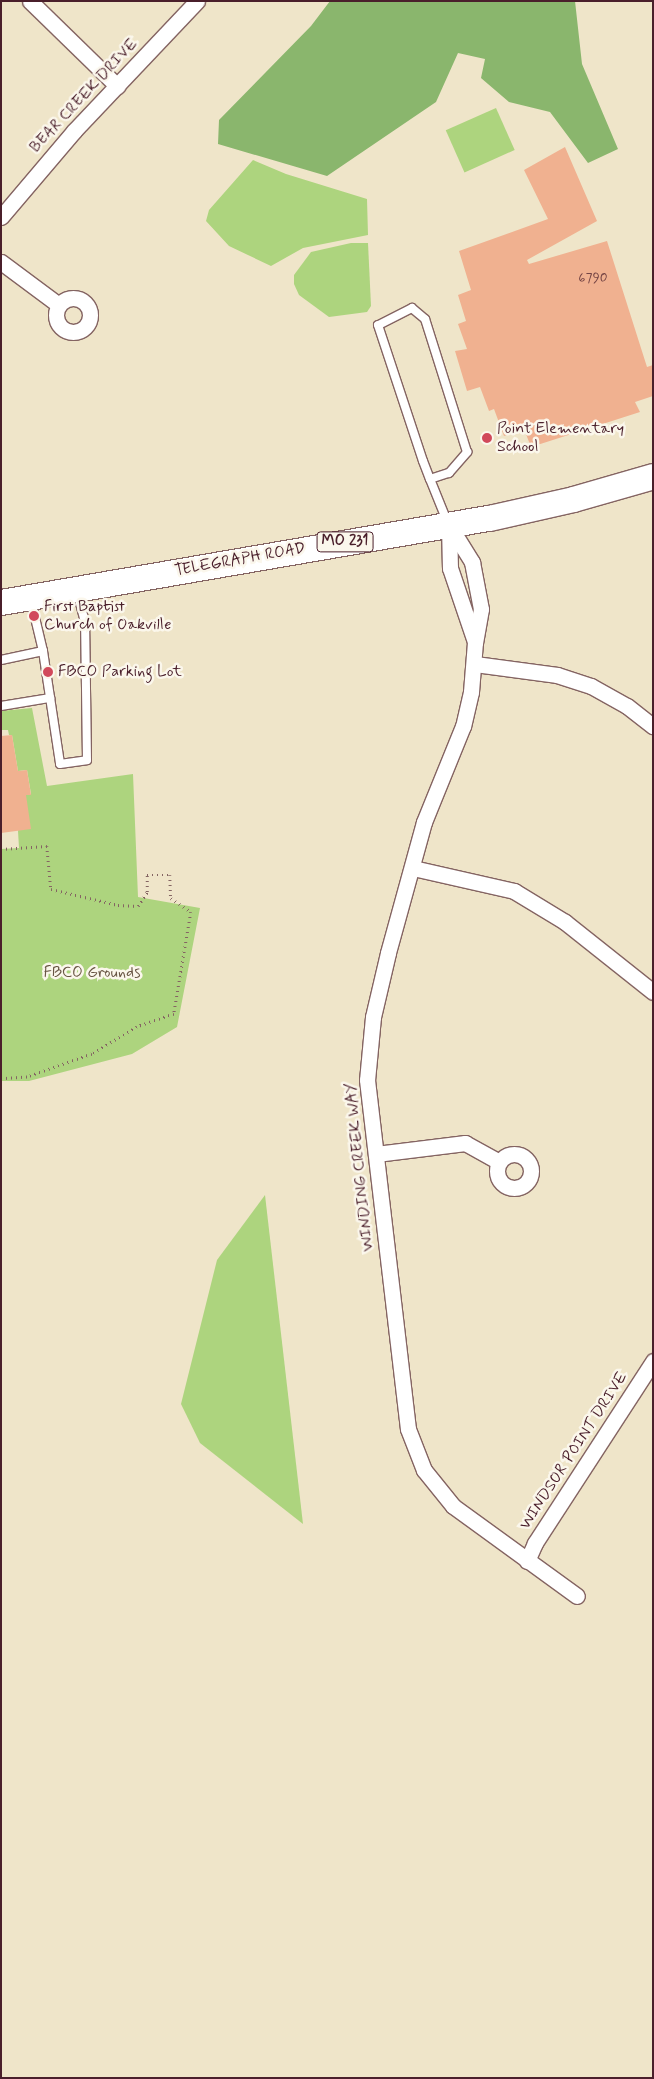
<!DOCTYPE html>
<html>
<head>
<meta charset="utf-8">
<style>
  body { margin:0 }
  #map { position:relative; width:654px; height:2079px; overflow:hidden; background:#efe5c9; font-family:Mynerve,sans-serif }
  div>[style] { position:absolute }
  [style*='--x'] { left:calc(var(--x)*1px); top:calc(var(--y)*1px); width:calc(var(--w)*1px); rotate:calc(var(--a)*1deg) }
  .green>* { inset:0; background:#add47e; transform-origin:0 0 }
  .forest>* { inset:0; background:#8ab66d }
  .building>* { inset:0; background:#f0b190 }
  .path>* { height:2.5px; margin-top:-1.25px; transform-origin:0; background:repeating-linear-gradient(90deg,#846462 0 1px,transparent 0 5px) }
  .roads { filter:drop-shadow(1px 0 #846462) drop-shadow(-1px 0 #846462) drop-shadow(0 1px #846462) drop-shadow(0 -1px #846462) }
  .service>* { height:8px; margin:-4px; padding:0 4px; transform-origin:4px; border-radius:4px; background:#fff }
  .minor>* { height:15px; margin:-7.5px; padding:0 7.5px; transform-origin:7.5px; border-radius:7.5px; background:#fff }
  .minor>.ring { margin:-7.5px; padding:0; box-sizing:content-box; background:none; border:15px solid #fff; border-radius:50% }
  .primary>* { height:25px; margin:-12.5px; padding:0 12.5px; transform-origin:12.5px; border-radius:12.5px; background:#fff }
  .dots>* { width:14px; height:14px; translate:-50% -50%; box-sizing:border-box; border:2px solid #fbf7ec; border-radius:50% }
  span { translate:-50% -50%; white-space:nowrap; text-align:center; line-height:1.15; -webkit-text-stroke:5px #fbf7ec; paint-order:stroke }
  .number-label { font-size:14px; color:#744444 }
  .number-label span { -webkit-text-stroke-width:0 }
  .shield-label span { padding:1px 4px; background:#fbf7ec; border:1px solid; border-radius:4px; -webkit-text-stroke-width:0 }
  .shield-label { font-size:15px; color:#4a1f2b; font-weight:700 }
  .street-label { font-size:16px; color:#4a1f2b }
  .poi-label { font-size:16px; color:#4a1f2b }
  .left { translate:0 -50%; text-align:left }
  .park-label { font-size:16px; color:#685544 }
  .frame { position:absolute; inset:0; border:2px solid #4a1f2b; pointer-events:none }
</style>
</head>
<body>
<div id="map">
  <div class="green">
    <i style="left:496px;top:108px;width:46px;height:55px;rotate:66deg"></i>
    <i style="clip-path:polygon(253px 160px,286px 174px,367px 199px,368px 235px,303px 248px,271px 266px,229px 246px,206px 221px,209px 210px)"></i>
    <i style="clip-path:polygon(351px 243px,368px 243px,371px 306px,367px 312px,329px 317px,299px 295px,294px 284px,294px 275px,311px 252px)"></i>
    <i style="clip-path:polygon(32px 708px,47px 786px,133px 774px,138px 897px,200px 908px,177px 1027px,132px 1054px,29px 1081px,1px 1081px,1px 849px,19px 848px,18px 831px,26px 795px,31px 794px,27px 770px,18px 771px,12px 735px,9px 735px,8px 730px,1px 730px,1px 711px)"></i>
    <i style="clip-path:polygon(265px 1195px,303px 1524px,200px 1443px,181px 1404px,217px 1260px)"></i>
  </div>
  <div class="forest">
    <i style="clip-path:polygon(330px 1px,575px 1px,582px 64px,618px 149px,588px 163px,550px 112px,509px 102px,481px 78px,485px 59px,458px 53px,436px 102px,327px 176px,218px 144px,219px 120px,311px 26px)"></i>
  </div>
  <div class="building">
    <i style="clip-path:polygon(565px 147px,597px 221px,527px 260px,529px 264px,607px 241px,647px 367px,653px 365px,653px 396px,635px 402px,640px 412px,531px 447px,524px 429px,504px 436px,494px 409px,489px 411px,480px 387px,467px 391px,455px 351px,467px 349px,458px 324px,466px 321px,458px 295px,471px 290px,459px 251px,548px 219px,524px 170px)"></i>
    <i style="clip-path:polygon(12px 735px,18px 771px,27px 770px,31px 795px,26px 795px,31px 829px,1px 833px,1px 736px)"></i>
  </div>
  <div class="path">
    <i style="--x:1;--y:849;--w:46;--a:-3.7"></i>
    <i style="--x:47;--y:846;--w:43;--a:84.7"></i>
    <i style="--x:51;--y:889;--w:69;--a:13.4"></i>
    <i style="--x:118;--y:905;--w:20;--a:3"></i>
    <i style="--x:138;--y:906;--w:17;--a:-57"></i>
    <i style="--x:147;--y:892;--w:17;--a:-90"></i>
    <i style="--x:147;--y:875;--w:23;--a:0"></i>
    <i style="--x:170;--y:875;--w:23;--a:88"></i>
    <i style="--x:171;--y:898;--w:24;--a:35"></i>
    <i style="--x:191;--y:912;--w:103;--a:99.5"></i>
    <i style="--x:174;--y:1014;--w:39;--a:161"></i>
    <i style="--x:137;--y:1027;--w:52;--a:149"></i>
    <i style="--x:92;--y:1054;--w:69;--a:160.5"></i>
    <i style="--x:27;--y:1077;--w:26;--a:176"></i>
  </div>
  <div class="roads">
    <div class="service">
      <i style="--x:430;--y:479;--w:20;--a:-18"></i>
      <i style="--x:449;--y:473;--w:28;--a:-49"></i>
      <i style="--x:467;--y:452;--w:139;--a:-107.5"></i>
      <i style="--x:425;--y:319;--w:17;--a:-140"></i>
      <i style="--x:412;--y:308;--w:38;--a:153"></i>
      <i style="--x:378;--y:325;--w:143;--a:71.7"></i>
      <i style="--x:423;--y:461;--w:19;--a:69"></i>
      <i style="--x:430;--y:479;--w:45;--a:68"></i>
      <i style="--x:31;--y:601;--w:51;--a:76.5"></i>
      <i style="--x:43;--y:651;--w:114;--a:81.4"></i>
      <i style="--x:60;--y:764;--w:27;--a:-8"></i>
      <i style="--x:87;--y:760;--w:138;--a:-90.8"></i>
      <i style="--x:85;--y:622;--w:30;--a:-105"></i>
      <i style="--x:1;--y:660;--w:43;--a:-12.1"></i>
      <i style="--x:1;--y:706;--w:50;--a:-9.3"></i>
    </div>
    <div class="minor">
      <i style="--x:30;--y:1;--w:122;--a:44.3"></i>
      <i style="--x:1;--y:217;--w:113;--a:-49.7"></i>
      <i style="--x:74;--y:131;--w:179;--a:-46.6"></i>
      <i style="--x:1;--y:262;--w:72;--a:36.6"></i>
      <i class="ring" style="left:56px;top:298px;width:19px;height:19px"></i>
      <i style="--x:449;--y:525;--w:44;--a:58.1"></i>
      <i style="--x:472;--y:562;--w:48;--a:79.2"></i>
      <i style="--x:481;--y:609;--w:34;--a:100"></i>
      <i style="--x:475;--y:642;--w:50;--a:94.6"></i>
      <i style="--x:471;--y:692;--w:35;--a:103"></i>
      <i style="--x:463;--y:726;--w:104;--a:112.1"></i>
      <i style="--x:424;--y:822;--w:136;--a:105.4"></i>
      <i style="--x:388;--y:953;--w:66;--a:103.2"></i>
      <i style="--x:373;--y:1017;--w:63;--a:95.4"></i>
      <i style="--x:367;--y:1080;--w:351;--a:83.3"></i>
      <i style="--x:408;--y:1429;--w:44;--a:68.7"></i>
      <i style="--x:424;--y:1470;--w:46;--a:51.1"></i>
      <i style="--x:453;--y:1506;--w:153;--a:36"></i>
      <i style="--x:449;--y:525;--w:43;--a:88.7"></i>
      <i style="--x:450;--y:568;--w:78;--a:71.3"></i>
      <i style="--x:475;--y:664;--w:83;--a:7.6"></i>
      <i style="--x:557;--y:675;--w:36;--a:18"></i>
      <i style="--x:591;--y:686;--w:41;--a:29.1"></i>
      <i style="--x:627;--y:706;--w:33;--a:38"></i>
      <i style="--x:413;--y:868;--w:104;--a:12.8"></i>
      <i style="--x:514;--y:891;--w:60;--a:31.3"></i>
      <i style="--x:565;--y:922;--w:112;--a:38.5"></i>
      <i class="ring" style="left:497px;top:1154px;width:19px;height:19px"></i>
      <i style="--x:376;--y:1154;--w:90;--a:-7"></i>
      <i style="--x:465;--y:1143;--w:39;--a:29"></i>
      <i style="--x:527;--y:1561;--w:20;--a:-66"></i>
      <i style="--x:535;--y:1543;--w:217;--a:-57"></i>
    </div>
    <div class="primary">
      <i style="--x:1;--y:602;--w:495;--a:-9.8"></i>
      <i style="--x:489;--y:518;--w:86;--a:-12.7"></i>
      <i style="--x:573;--y:499;--w:83;--a:-16"></i>
    </div>
  </div>
  <div class="dots">
    <i style="left:487px;top:438px;background:#d1495b"></i>
    <i style="left:34px;top:616px;background:#d1495b"></i>
    <i style="left:48px;top:672px;background:#d1495b"></i>
  </div>
  <div class="number-label">
    <span style="left:593px;top:278px">6790</span>
  </div>
  <div class="shield-label">
    <span style="left:345px;top:542px">MO 231</span>
  </div>
  <div class="street-label">
    <span style="left:84px;top:96px;rotate:-47deg">BEAR CREEK DRIVE</span>
    <span style="left:240px;top:560px;rotate:-10deg">TELEGRAPH ROAD</span>
    <span style="left:360px;top:1167px;rotate:-96deg">WINDING CREEK WAY</span>
    <span style="left:574px;top:1451px;rotate:-57deg">WINDSOR POINT DRIVE</span>
  </div>
  <div class="poi-label">
    <span class="left" style="left:497px;top:438px">Point Elementary<br>School</span>
    <span class="left" style="left:44px;top:616px">First Baptist<br>Church of Oakville</span>
    <span class="left" style="left:58px;top:672px">FBCO Parking Lot</span>
  </div>
  <div class="park-label">
    <span style="left:92px;top:973px">FBCO Grounds</span>
  </div>
  <div class="frame"></div>
</div>
</body>
</html>
